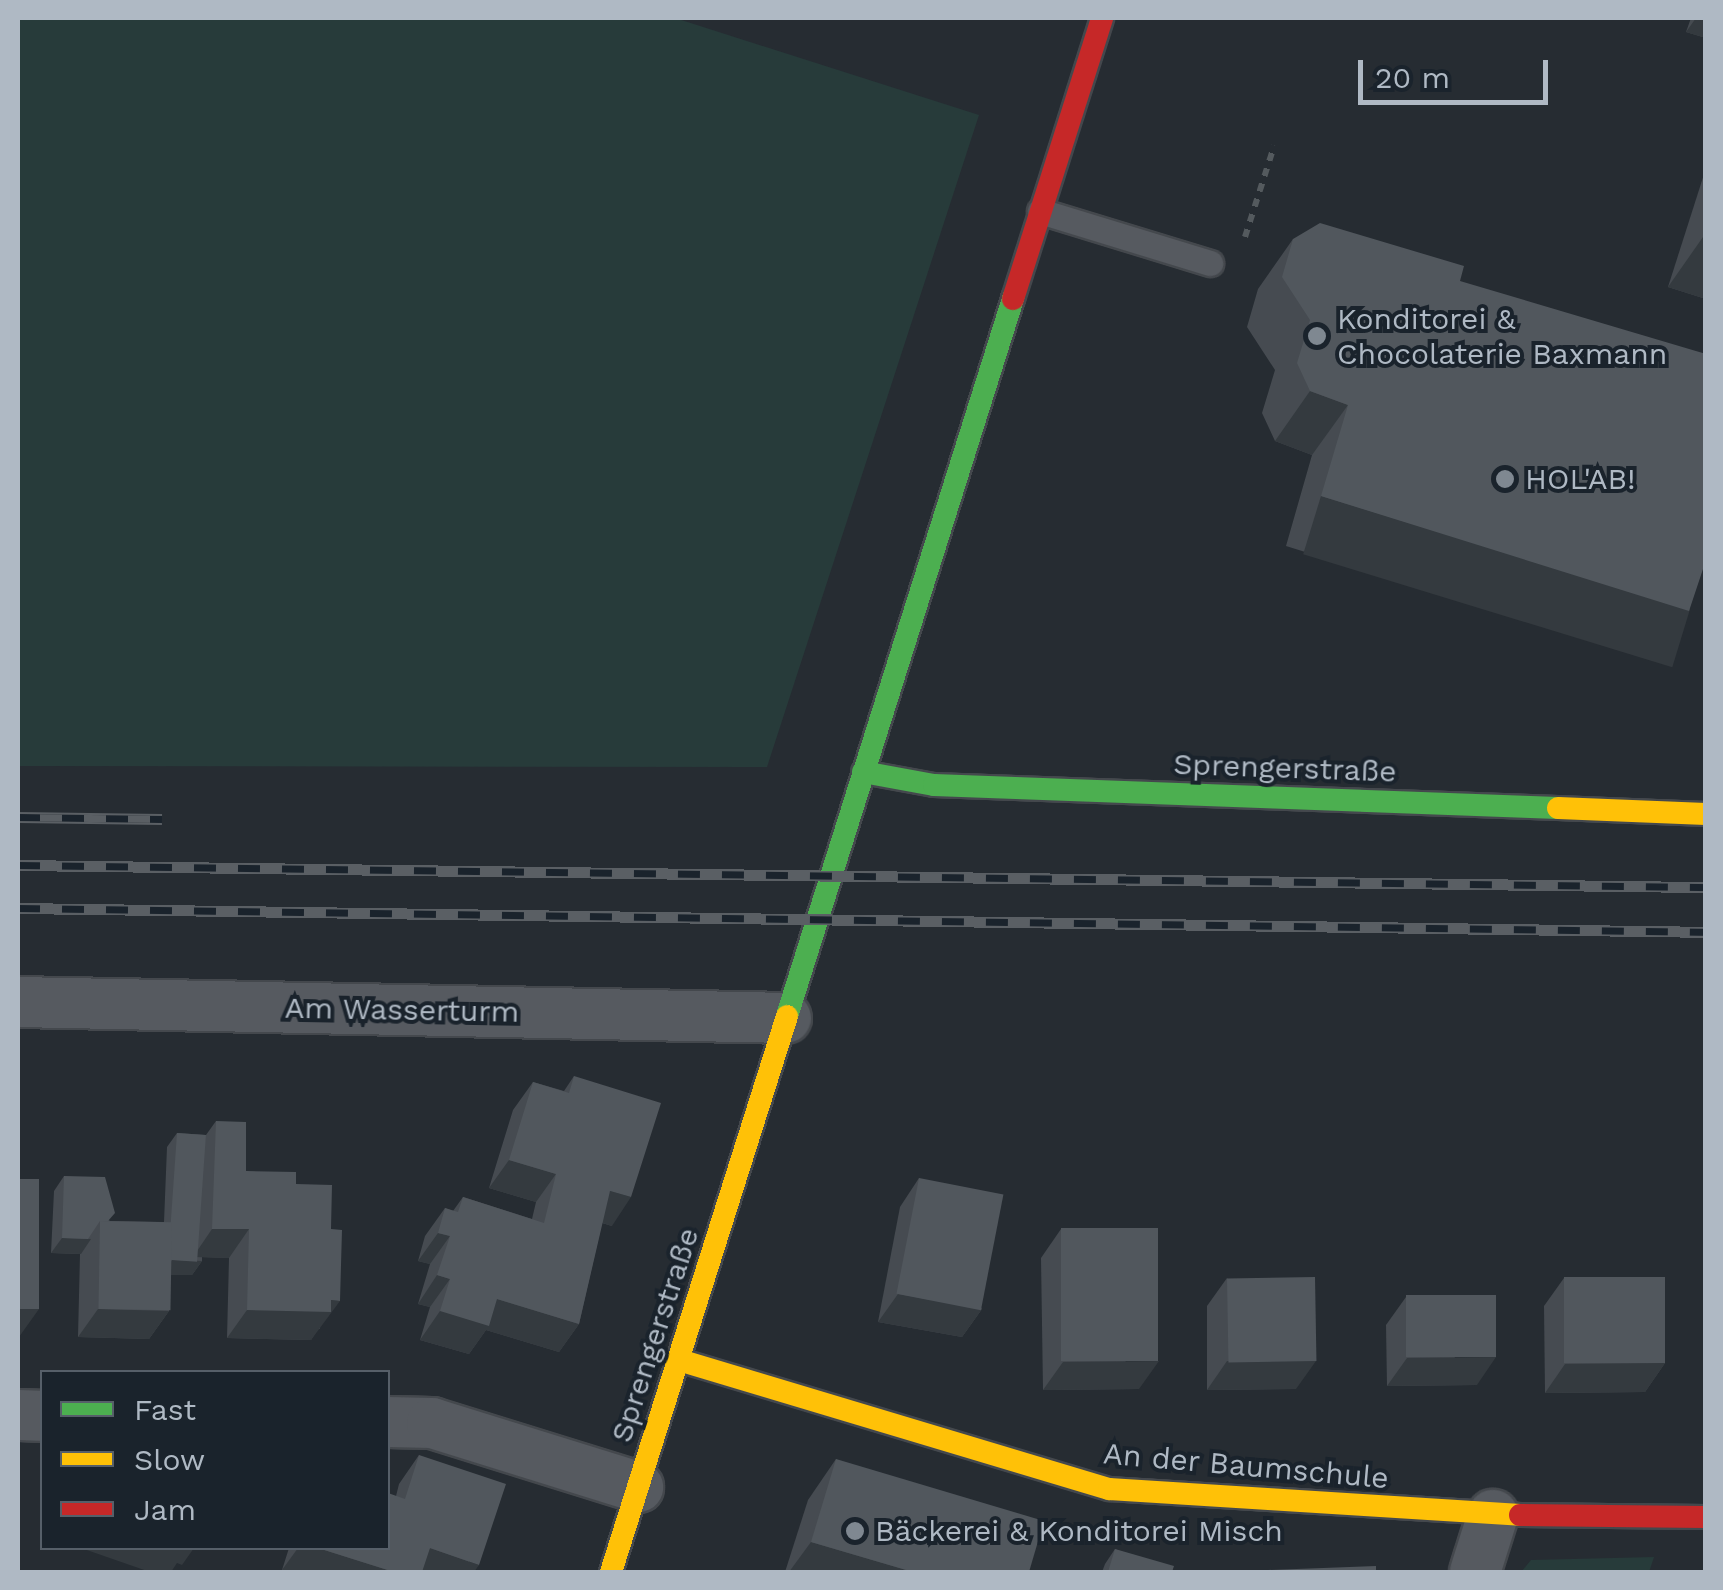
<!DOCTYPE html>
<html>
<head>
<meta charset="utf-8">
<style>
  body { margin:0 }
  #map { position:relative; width:1723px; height:1590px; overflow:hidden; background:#262c32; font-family:"Work Sans",sans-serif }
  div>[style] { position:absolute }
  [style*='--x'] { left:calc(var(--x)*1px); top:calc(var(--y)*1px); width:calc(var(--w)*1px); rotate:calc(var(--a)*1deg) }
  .green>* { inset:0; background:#273b3a }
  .path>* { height:6px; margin-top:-3px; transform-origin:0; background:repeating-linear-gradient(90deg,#545a5e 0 8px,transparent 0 16px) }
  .roads { filter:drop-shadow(2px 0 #44484d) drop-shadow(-2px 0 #44484d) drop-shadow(0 2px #44484d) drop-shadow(0 -2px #44484d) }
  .lane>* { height:25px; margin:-12.5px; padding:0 12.5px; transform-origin:12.5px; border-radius:12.5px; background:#565a60 }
  .street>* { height:50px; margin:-25px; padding:0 25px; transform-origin:25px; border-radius:25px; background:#565a60 }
  .fast>* { height:22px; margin:-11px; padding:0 11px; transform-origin:11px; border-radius:11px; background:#4caf50 }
  .slow>* { height:22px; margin:-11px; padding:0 11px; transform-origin:11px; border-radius:11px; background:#ffc107 }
  .jam>* { height:22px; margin:-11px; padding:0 11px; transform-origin:11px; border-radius:11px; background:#c62828 }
  .rail>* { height:11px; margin-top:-5.5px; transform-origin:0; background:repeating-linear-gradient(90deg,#1a232c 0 22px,#5a5f64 0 44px); box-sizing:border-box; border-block:2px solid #5a5f64 }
  .wall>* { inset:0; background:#464b51 }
  .shaded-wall>* { inset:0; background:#343a3f; transform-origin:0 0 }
  .building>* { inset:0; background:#51575d; transform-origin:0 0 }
  .dots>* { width:28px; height:28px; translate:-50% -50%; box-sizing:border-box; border:5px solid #1a232c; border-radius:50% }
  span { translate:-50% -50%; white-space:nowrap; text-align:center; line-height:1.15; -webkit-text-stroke:8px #1a232c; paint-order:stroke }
  .poi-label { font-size:30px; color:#afb9c4 }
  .left { translate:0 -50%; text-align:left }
  .street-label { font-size:30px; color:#afb9c4 }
  .frame { position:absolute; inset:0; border:20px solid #afb9c4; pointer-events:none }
  .legend { position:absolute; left:40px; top:1370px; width:350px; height:180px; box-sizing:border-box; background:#1a232c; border:2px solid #565f69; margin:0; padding:12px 18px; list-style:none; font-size:30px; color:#afb9c4 }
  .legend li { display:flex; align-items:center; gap:20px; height:50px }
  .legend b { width:50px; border:2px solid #565f69 }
  .scale { position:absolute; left:1358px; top:60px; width:190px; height:45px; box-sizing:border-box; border:5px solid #afb9c4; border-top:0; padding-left:12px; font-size:30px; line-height:35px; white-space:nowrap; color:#afb9c4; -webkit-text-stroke:8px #1a232c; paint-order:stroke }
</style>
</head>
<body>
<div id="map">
  <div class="green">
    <i style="clip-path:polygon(18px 18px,675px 18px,979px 115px,767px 767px,18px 766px)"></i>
    <i style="clip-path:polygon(1654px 1557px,1649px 1572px,1521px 1572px,1531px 1560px)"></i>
  </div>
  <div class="path">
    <i style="--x:1245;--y:237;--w:96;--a:-72.3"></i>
  </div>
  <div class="roads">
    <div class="lane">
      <i style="--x:1040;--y:211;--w:178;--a:17"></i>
    </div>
    <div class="street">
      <i style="--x:18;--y:1002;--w:768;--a:1.19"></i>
      <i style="--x:18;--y:1415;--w:24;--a:2"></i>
      <i style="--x:388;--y:1422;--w:44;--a:1.3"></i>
      <i style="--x:432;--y:1423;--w:216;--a:17.3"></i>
      <i style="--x:1475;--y:1572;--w:60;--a:-72.5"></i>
    </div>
    <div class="fast">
      <i style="--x:863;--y:772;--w:72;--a:10.4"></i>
      <i style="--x:934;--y:785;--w:624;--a:2.11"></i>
      <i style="--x:787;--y:1016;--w:752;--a:-72.51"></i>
    </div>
    <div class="slow">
      <i style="--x:1558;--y:808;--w:148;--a:2.3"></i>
      <i style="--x:679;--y:1360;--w:449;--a:16.7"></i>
      <i style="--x:1109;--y:1489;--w:412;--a:3.6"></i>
      <i style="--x:611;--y:1572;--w:583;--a:-72.43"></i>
    </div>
    <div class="jam">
      <i style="--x:1013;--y:299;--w:295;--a:-72.4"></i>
      <i style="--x:1520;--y:1515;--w:186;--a:0.6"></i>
    </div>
  </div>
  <div class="rail">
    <i style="--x:18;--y:817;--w:144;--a:0.8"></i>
    <i style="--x:18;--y:865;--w:1688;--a:0.75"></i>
    <i style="--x:18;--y:908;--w:1688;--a:0.81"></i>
  </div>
  <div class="wall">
    <i style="clip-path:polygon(1691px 18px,1706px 18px,1706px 38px,1686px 32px)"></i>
    <i style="clip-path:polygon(1706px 168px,1706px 299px,1668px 287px)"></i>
    <i style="clip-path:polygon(1293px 239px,1460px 281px,1654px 661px,1286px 546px,1312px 455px,1275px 441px,1262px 413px,1275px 370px,1247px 327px,1258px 289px)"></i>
    <i style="clip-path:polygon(574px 1076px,612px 1226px,602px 1223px,579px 1324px,559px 1352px,486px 1330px,469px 1354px,420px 1340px,430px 1307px,418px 1304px,430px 1264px,418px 1261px,425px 1236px,445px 1208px,453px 1211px,463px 1197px,532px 1219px,536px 1202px,489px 1188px,513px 1110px,533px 1082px,564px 1091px)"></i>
    <i style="clip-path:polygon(216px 1121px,246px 1171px,296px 1184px,320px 1329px,318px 1329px,311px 1340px,227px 1338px,229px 1258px,202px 1257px,202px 1261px,192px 1275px,170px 1275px,169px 1311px,149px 1339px,78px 1337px,80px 1254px,51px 1253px,54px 1191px,64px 1176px,110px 1221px,164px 1222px,167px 1147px,177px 1133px,206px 1135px)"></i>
    <i style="clip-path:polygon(919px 1178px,982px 1309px,962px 1337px,878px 1322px,900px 1207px)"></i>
    <i style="clip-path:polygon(1061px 1229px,1139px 1389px,1043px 1390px,1041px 1258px)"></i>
    <i style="clip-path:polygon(1227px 1278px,1296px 1389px,1207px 1390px,1207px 1306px)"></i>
    <i style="clip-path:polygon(1564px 1278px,1665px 1363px,1645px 1392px,1545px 1393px,1544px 1306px)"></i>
    <i style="clip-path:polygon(1406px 1297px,1477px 1385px,1387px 1386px,1386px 1325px)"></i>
    <i style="clip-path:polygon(419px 1455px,474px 1572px,288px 1572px,282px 1570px,289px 1548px,388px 1548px,396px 1496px,399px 1484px)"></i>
    <i style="clip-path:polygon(836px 1459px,1029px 1572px,785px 1572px,808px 1500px)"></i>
    <i style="clip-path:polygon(1115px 1549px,1172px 1572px,1102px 1572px,1105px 1564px)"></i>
  </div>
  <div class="shaded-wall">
    <i style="clip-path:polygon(1696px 18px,1706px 18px,1706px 38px,1686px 32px)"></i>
    <i style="clip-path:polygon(1703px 237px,1706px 238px,1706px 299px,1668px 287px)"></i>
    <i style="clip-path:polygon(1310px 391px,1348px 405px,1312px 455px,1275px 441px)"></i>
    <i style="left:1321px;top:496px;width:386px;height:61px;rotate:17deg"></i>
    <i style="clip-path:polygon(509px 1160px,556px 1174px,536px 1202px,489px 1188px)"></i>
    <i style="clip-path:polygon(610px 1191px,631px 1197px,612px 1226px,590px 1219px)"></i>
    <i style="clip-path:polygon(212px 1229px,249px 1229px,229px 1258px,193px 1257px)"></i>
    <i style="clip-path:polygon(438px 1233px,450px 1236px,430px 1264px,418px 1261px)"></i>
    <i style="clip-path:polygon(62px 1238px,91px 1239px,81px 1254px,51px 1253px)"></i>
    <i style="clip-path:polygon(172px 1260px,202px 1261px,192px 1275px,162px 1275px)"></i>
    <i style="clip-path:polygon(437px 1275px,450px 1279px,430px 1307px,418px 1304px)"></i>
    <i style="clip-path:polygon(898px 1294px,982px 1309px,962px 1337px,878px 1322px)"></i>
    <i style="clip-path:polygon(497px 1299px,579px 1324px,559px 1352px,486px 1330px,469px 1354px,420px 1340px,440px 1311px)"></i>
    <i style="clip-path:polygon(331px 1300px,340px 1301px,311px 1340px,227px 1338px,247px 1310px)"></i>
    <i style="clip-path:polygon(18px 1309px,39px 1309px,19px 1337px,18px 1337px)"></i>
    <i style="clip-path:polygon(98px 1309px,169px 1311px,149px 1339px,78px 1337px)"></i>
    <i style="clip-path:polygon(1496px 1357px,1477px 1385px,1387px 1386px,1407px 1358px)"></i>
    <i style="clip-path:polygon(1159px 1361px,1139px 1389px,1043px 1390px,1063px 1362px)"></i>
    <i style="clip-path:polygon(1227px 1361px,1316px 1361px,1296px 1389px,1207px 1390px)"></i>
    <i style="clip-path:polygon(1665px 1363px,1645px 1392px,1545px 1393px,1565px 1364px)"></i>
    <i style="clip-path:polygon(811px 1542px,913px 1572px,789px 1572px)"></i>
    <i style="clip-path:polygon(81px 1548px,194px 1548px,182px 1565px,177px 1563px,171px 1572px,150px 1572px)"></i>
    <i style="clip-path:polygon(298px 1548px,318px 1548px,394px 1572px,288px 1572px,282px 1570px)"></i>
    <i style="clip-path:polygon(430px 1548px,479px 1565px,474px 1572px,413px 1572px)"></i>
  </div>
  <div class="building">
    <i style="clip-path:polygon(1320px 223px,1464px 266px,1460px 281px,1706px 354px,1706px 560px,1689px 611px,1321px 496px,1348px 405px,1310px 391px,1297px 363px,1310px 320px,1282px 277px,1293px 239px)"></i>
    <i style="clip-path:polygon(574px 1076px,661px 1103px,631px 1197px,610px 1191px,579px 1324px,497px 1299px,489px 1326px,440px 1311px,450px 1279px,437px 1275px,450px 1236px,438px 1233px,445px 1208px,458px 1212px,463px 1197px,544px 1223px,556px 1174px,509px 1160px,533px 1082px,569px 1093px)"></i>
    <i style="clip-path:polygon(216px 1121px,246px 1122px,246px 1171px,296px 1172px,296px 1184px,332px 1185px,331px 1229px,342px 1230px,340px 1301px,331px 1300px,331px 1312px,247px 1310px,249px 1229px,212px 1229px)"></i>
    <i style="left:177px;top:1133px;width:29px;height:127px;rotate:4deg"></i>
    <i style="clip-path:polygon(64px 1176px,105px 1177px,115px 1213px,108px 1221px,100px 1221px,88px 1239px,62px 1238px)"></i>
    <i style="left:919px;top:1178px;width:86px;height:118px;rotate:11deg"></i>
    <i style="left:18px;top:1179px;width:21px;height:130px"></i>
    <i style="left:100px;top:1221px;width:72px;height:88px;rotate:1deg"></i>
    <i style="left:1158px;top:1228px;width:133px;height:97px;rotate:90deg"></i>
    <i style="left:1315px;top:1277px;width:84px;height:88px;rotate:89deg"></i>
    <i style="left:1665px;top:1277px;width:86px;height:101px;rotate:90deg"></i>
    <i style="left:1496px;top:1295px;width:62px;height:90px;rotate:90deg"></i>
    <i style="clip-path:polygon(419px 1455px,506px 1484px,479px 1565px,430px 1548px,422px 1572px,394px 1572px,318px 1548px,388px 1548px,388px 1493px,405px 1499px)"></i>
    <i style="clip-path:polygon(836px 1459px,1044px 1521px,1029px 1572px,913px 1572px,811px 1542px)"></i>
    <i style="clip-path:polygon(1115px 1549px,1174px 1566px,1172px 1572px,1108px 1572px)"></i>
    <i style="clip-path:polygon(1376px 1566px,1376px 1572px,1268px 1572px,1268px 1570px)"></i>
  </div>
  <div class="dots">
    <i style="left:1317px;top:336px;background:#7f8891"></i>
    <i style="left:1505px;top:479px;background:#7f8891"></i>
    <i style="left:855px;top:1531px;background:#7f8891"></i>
  </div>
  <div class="poi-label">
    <span class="left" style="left:1337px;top:336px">Konditorei &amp;<br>Chocolaterie Baxmann</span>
    <span class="left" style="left:1525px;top:479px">HOL'AB!</span>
    <span class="left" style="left:875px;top:1531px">Bäckerei &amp; Konditorei Misch</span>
  </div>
  <div class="street-label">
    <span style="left:1285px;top:768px;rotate:2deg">Sprengerstraße</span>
    <span style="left:402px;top:1010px;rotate:1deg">Am Wasserturm</span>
    <span style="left:655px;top:1335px;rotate:-72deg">Sprengerstraße</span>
    <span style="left:1246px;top:1466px;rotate:5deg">An der Baumschule</span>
  </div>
  <div class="frame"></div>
  <ul class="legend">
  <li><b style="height:12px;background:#4caf50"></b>Fast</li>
  <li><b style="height:12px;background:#ffc107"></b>Slow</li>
  <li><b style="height:12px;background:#c62828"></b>Jam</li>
  </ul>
  <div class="scale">20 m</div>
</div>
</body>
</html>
